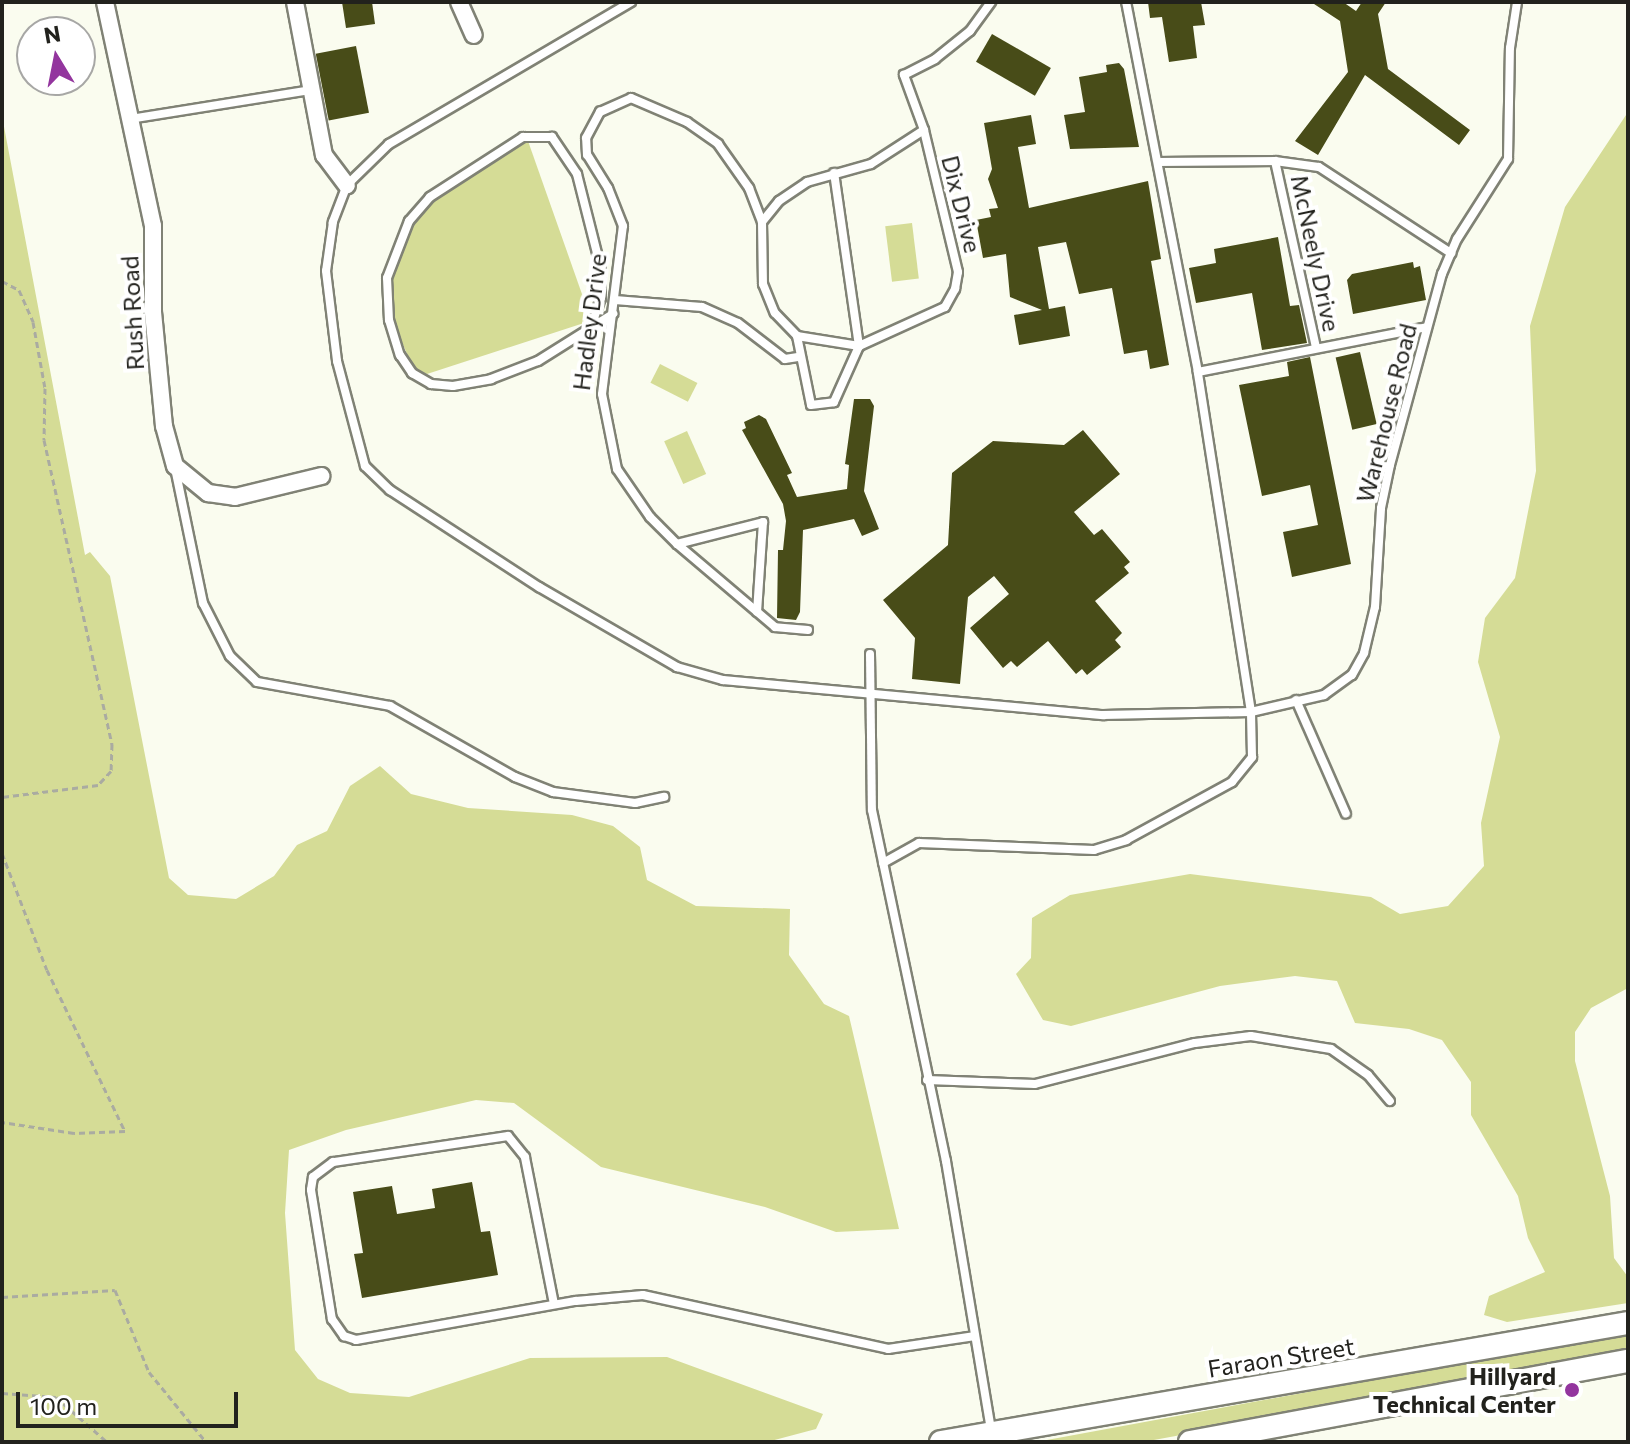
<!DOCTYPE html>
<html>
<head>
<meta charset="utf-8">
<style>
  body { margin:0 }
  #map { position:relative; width:1630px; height:1444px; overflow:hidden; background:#fafcef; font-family:Commissioner,sans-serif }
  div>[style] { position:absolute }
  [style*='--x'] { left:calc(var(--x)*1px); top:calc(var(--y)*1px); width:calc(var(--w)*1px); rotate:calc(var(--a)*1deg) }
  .green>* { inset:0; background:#d5dc96; transform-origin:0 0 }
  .building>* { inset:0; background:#484c18; transform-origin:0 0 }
  .path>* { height:3px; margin-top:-1.5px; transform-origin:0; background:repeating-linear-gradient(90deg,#aaaba1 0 6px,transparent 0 10px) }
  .roads { filter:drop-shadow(2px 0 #808275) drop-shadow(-2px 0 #808275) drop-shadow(0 2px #808275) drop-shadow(0 -2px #808275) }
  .lane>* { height:8px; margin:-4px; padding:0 4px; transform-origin:4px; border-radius:4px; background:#fff }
  .street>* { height:16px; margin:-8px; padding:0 8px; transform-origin:8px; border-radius:8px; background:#fff }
  .secondary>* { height:22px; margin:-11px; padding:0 11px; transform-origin:11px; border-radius:11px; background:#fff }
  .dots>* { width:22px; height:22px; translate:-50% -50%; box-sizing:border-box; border:4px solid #fff; border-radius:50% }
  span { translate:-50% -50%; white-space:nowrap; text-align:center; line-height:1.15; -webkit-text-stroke:8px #fff; paint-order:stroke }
  .street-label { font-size:24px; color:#22221d }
  .poi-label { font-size:24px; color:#22221d; font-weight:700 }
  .right { translate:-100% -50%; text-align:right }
  .frame { position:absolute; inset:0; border:4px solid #22221d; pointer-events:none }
  .north { position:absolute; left:16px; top:16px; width:80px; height:80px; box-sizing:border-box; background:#fff; border:2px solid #a7a7a5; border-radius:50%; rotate:350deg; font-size:22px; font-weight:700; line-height:32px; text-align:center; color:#22221d }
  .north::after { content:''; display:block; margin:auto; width:28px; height:36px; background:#93359e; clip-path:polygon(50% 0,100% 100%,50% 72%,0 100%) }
  .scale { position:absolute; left:16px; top:1392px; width:222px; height:36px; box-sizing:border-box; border:4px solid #22221d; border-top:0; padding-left:10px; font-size:24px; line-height:28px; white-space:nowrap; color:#22221d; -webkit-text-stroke:6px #fff; paint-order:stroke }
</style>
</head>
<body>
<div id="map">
  <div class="green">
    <i style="clip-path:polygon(1628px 112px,1628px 988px,1591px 1008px,1575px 1032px,1575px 1061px,1610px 1196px,1614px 1258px,1628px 1277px,1628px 1303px,1507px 1322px,1484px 1315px,1489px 1296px,1545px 1272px,1528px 1238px,1518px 1196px,1471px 1115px,1471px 1082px,1442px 1040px,1409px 1029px,1355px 1023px,1337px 981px,1295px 976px,1220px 986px,1071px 1026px,1043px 1020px,1016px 974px,1031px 958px,1032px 918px,1070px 895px,1190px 874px,1371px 897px,1400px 914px,1448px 906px,1484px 866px,1481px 823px,1500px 737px,1478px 662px,1485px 618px,1515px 578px,1536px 471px,1530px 326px,1565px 207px)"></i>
    <i style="clip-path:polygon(2px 116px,85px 555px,90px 552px,110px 576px,169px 878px,188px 895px,236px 899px,274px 876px,297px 845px,327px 831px,350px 786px,380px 766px,411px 794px,468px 808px,572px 815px,613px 826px,640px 847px,647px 880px,696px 906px,790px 909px,789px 955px,824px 1004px,849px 1016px,899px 1229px,836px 1232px,765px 1207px,601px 1167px,514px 1103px,476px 1100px,346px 1130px,289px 1150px,285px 1213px,295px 1350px,318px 1379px,350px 1393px,409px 1397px,530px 1358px,667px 1357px,823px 1414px,816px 1429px,767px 1442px,2px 1442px)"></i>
    <i style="clip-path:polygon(528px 141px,589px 314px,584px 323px,427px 374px,413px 368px,393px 321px,392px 277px,400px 246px,430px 202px)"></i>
    <i style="left:912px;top:223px;width:56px;height:27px;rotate:83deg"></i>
    <i style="left:660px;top:364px;width:42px;height:21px;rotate:27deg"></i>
    <i style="left:687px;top:431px;width:47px;height:25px;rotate:66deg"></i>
    <i style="clip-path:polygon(1628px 1333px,1628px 1353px,1143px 1442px,1036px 1442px)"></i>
  </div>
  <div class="building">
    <i style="clip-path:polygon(342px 2px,372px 2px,375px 24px,346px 28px)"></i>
    <i style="clip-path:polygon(1148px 2px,1201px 2px,1205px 25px,1193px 26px,1197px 58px,1169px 62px,1162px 17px,1150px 18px)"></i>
    <i style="clip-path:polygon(1311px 2px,1343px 2px,1356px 11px,1362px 2px,1386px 2px,1378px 14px,1388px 69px,1470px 130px,1459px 145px,1365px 75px,1318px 155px,1295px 141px,1348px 72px,1340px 21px)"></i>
    <i style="left:992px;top:34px;width:68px;height:32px;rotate:30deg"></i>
    <i style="left:356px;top:46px;width:68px;height:41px;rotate:79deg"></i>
    <i style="clip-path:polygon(1119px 63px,1124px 69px,1139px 147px,1070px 149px,1064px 115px,1085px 112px,1079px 77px,1107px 72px,1106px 65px)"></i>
    <i style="clip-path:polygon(1031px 115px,1036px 144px,1018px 147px,1029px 208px,1148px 181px,1161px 259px,1151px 261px,1169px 365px,1150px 369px,1147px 350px,1124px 354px,1112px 288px,1079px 294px,1066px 242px,1038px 247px,1049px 309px,1065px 306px,1070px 336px,1019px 345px,1014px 315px,1042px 310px,1010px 297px,1006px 254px,983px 258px,976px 220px,991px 217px,989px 209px,998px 208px,988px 179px,992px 169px,984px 123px)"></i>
    <i style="clip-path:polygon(1278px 237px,1290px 306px,1299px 305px,1307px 343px,1262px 350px,1252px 293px,1196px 303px,1189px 268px,1216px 263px,1214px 249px)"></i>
    <i style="clip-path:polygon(1413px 262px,1414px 268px,1420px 266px,1426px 300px,1353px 314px,1347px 280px,1352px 274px)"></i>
    <i style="left:1360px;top:352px;width:74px;height:25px;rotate:77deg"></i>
    <i style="clip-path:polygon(1310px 357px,1351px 564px,1292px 577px,1283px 532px,1318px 525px,1310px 485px,1262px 496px,1239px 385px,1289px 376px,1287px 362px)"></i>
    <i style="clip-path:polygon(854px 399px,870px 399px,874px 406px,864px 491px,879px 529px,862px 536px,854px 519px,803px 530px,800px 612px,796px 620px,777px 618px,778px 550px,783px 550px,786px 521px,783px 504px,742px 430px,746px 428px,744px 422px,759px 415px,766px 419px,792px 473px,787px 475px,797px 497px,847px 489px,849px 465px,845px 464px)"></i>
    <i style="clip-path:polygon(1083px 430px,1120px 474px,1074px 512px,1094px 535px,1102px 529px,1130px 562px,1124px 567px,1129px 573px,1095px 601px,1122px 633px,1115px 640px,1121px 647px,1087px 675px,1082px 669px,1076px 674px,1048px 641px,1017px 667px,1011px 661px,1003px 668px,970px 628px,1009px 594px,994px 576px,968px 597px,960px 684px,912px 679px,915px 638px,883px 600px,948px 545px,952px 473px,993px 441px,1064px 445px)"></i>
    <i style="clip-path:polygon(472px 1182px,481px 1232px,490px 1231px,498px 1275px,362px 1298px,354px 1254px,363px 1253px,353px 1192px,392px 1186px,397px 1214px,435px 1208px,432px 1189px)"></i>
  </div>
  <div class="path">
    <i style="--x:2;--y:281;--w:19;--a:28"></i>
    <i style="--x:19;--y:290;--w:35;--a:66"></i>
    <i style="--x:33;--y:322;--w:67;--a:79.7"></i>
    <i style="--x:45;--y:388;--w:52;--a:91.1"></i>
    <i style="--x:44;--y:440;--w:312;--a:77.4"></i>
    <i style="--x:112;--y:744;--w:27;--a:92"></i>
    <i style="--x:111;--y:771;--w:19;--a:133"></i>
    <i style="--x:98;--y:785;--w:97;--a:172.9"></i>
    <i style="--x:2;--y:853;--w:125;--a:69"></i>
    <i style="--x:47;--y:970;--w:179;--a:64.2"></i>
    <i style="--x:125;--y:1131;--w:51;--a:177.8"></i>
    <i style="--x:74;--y:1133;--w:73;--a:-171.3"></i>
    <i style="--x:2;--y:1297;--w:113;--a:-3.5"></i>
    <i style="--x:115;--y:1290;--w:89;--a:67.5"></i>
    <i style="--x:149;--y:1372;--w:90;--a:50.8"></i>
    <i style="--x:2;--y:1393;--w:54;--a:4.2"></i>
    <i style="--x:56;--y:1397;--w:68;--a:41.4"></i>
  </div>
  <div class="roads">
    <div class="lane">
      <i style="--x:631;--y:2;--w:281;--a:149.6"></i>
      <i style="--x:389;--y:144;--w:59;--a:135.7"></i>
      <i style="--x:347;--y:185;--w:40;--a:111"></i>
      <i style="--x:333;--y:222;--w:49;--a:98.1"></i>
      <i style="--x:326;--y:271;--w:91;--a:83"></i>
      <i style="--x:337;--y:361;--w:109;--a:75.1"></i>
      <i style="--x:365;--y:466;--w:35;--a:44"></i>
      <i style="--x:390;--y:490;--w:178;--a:33.1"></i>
      <i style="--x:539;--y:587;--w:160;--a:30.1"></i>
      <i style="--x:677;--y:667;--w:48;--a:15.8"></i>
      <i style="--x:723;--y:680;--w:382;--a:5.3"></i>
      <i style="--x:1103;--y:715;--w:148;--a:-1.2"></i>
      <i style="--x:1251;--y:712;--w:75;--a:-13.1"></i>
      <i style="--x:1324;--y:695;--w:34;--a:-36"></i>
      <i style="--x:1352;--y:675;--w:25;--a:-61"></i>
      <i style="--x:1364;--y:653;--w:47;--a:-76.6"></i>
      <i style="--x:1375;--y:607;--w:99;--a:-86.5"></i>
      <i style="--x:1381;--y:508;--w:44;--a:-78.2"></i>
      <i style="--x:1390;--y:465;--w:198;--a:-74.8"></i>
      <i style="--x:1442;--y:274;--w:38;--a:-67"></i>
      <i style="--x:1457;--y:239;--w:95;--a:-57.5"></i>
      <i style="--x:1508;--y:159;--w:111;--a:-89"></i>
      <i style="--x:1510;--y:48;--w:47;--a:-81.3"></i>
      <i style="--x:130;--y:119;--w:183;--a:-9.1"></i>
      <i style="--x:1275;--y:161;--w:44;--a:7.8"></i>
      <i style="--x:1319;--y:167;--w:158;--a:33.1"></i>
      <i style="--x:1161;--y:162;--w:114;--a:-0.5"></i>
      <i style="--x:1275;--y:161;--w:191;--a:77.6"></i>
      <i style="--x:762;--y:222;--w:27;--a:-51"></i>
      <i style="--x:779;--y:201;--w:34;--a:-34"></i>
      <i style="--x:807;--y:182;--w:66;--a:-15.7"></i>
      <i style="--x:871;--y:164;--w:63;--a:-32.7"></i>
      <i style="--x:615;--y:300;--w:87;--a:4.6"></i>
      <i style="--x:702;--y:307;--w:39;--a:24"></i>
      <i style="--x:738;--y:323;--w:59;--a:37.5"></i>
      <i style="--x:785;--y:359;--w:13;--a:-9"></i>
      <i style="--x:592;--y:324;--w:28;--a:-71"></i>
      <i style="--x:601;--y:298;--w:29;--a:-90"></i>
      <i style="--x:601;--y:269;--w:98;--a:-104.2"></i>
      <i style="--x:577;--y:174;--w:45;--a:-124"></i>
      <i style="--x:552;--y:137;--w:29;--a:180"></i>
      <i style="--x:523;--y:137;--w:111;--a:147.2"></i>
      <i style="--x:430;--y:197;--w:32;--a:131"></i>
      <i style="--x:409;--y:221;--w:61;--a:111.1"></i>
      <i style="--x:387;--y:278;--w:42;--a:87.3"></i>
      <i style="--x:389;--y:320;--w:37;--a:73"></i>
      <i style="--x:400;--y:355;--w:22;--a:56"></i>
      <i style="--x:412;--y:373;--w:22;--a:30"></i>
      <i style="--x:431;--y:384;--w:22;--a:5"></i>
      <i style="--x:453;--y:386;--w:39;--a:-10"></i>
      <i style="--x:491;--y:379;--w:50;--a:-21"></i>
      <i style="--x:538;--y:361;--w:89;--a:-32.1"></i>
      <i style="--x:797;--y:336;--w:70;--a:78.5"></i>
      <i style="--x:811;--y:405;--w:23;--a:-7"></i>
      <i style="--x:834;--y:402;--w:61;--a:-65.9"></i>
      <i style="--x:859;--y:346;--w:175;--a:-98.2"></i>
      <i style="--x:1198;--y:372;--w:233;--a:-11.1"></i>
      <i style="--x:175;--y:468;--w:138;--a:78.3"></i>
      <i style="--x:203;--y:603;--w:59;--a:63"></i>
      <i style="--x:230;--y:656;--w:37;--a:44"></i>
      <i style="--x:257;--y:682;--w:135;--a:10.2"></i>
      <i style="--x:390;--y:706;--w:144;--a:29.6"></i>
      <i style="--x:515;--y:777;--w:41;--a:21.5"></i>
      <i style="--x:553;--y:792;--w:83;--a:7.6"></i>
      <i style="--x:635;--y:803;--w:30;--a:-12"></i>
      <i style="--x:677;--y:544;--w:89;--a:-14.3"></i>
      <i style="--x:763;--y:522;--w:90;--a:93.8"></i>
      <i style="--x:808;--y:630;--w:33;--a:-175"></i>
      <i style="--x:775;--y:627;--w:128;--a:-139.7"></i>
      <i style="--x:677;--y:544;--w:38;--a:-135"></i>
      <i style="--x:650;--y:517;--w:58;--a:-124.5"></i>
      <i style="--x:617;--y:469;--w:76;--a:-101.3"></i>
      <i style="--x:602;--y:394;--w:169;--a:-82.9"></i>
      <i style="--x:623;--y:226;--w:41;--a:-111.5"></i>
      <i style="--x:608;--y:188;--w:39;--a:-122"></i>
      <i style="--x:587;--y:155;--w:17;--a:-93"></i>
      <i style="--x:586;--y:138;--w:30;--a:-62"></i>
      <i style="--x:600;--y:112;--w:34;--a:-24"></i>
      <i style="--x:631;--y:98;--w:61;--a:23.2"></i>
      <i style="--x:687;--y:122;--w:38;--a:35"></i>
      <i style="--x:718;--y:144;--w:54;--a:54.8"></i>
      <i style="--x:749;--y:188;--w:36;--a:69"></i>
      <i style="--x:762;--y:222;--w:62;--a:89.1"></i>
      <i style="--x:763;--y:284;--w:31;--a:68"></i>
      <i style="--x:775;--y:313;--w:32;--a:46"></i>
      <i style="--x:797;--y:336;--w:63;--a:9.2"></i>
      <i style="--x:859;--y:346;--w:94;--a:-24.4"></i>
      <i style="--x:945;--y:307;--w:21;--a:-61"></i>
      <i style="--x:955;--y:289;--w:17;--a:-80"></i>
      <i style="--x:958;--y:272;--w:146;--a:-103.5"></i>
      <i style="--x:924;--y:130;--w:59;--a:-110"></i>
      <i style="--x:904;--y:75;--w:35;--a:-27"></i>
      <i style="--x:935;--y:59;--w:45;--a:-38.7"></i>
      <i style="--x:970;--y:31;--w:36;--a:-54"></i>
      <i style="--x:870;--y:654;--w:156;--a:89.3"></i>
      <i style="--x:872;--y:810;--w:359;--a:78.1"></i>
      <i style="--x:946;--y:1161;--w:274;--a:80.5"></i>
      <i style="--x:1296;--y:700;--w:124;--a:66.3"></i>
      <i style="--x:883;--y:863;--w:41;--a:-29.1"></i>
      <i style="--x:919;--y:843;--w:175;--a:2.3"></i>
      <i style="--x:1094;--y:850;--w:34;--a:-17"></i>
      <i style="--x:1126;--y:840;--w:121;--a:-28.7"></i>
      <i style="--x:1232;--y:782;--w:32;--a:-51"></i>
      <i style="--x:1252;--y:757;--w:45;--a:-91.3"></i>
      <i style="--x:1251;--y:712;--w:344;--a:-98.9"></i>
      <i style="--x:1198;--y:372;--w:377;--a:-101"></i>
      <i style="--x:927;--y:1080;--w:108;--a:2.1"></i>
      <i style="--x:1035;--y:1084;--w:165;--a:-14.4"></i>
      <i style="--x:1195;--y:1043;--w:56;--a:-7.1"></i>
      <i style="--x:1251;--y:1036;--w:81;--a:9.2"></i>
      <i style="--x:1331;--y:1049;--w:45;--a:35.1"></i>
      <i style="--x:1368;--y:1075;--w:34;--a:50"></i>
      <i style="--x:554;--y:1304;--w:150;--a:-101.2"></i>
      <i style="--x:525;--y:1157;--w:27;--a:-129"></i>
      <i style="--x:508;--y:1136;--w:177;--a:171.5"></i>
      <i style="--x:333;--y:1162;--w:25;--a:143"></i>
      <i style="--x:313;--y:1177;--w:13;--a:99"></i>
      <i style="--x:311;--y:1190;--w:131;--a:80.8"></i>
      <i style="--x:332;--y:1319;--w:21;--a:55"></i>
      <i style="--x:344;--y:1336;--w:13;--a:18"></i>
      <i style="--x:356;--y:1340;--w:223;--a:-10.1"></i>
      <i style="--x:576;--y:1301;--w:67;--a:-5.1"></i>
      <i style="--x:643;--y:1295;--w:251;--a:12.4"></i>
      <i style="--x:888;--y:1349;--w:88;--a:-8.5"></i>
    </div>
    <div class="street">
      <i style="--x:105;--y:2;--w:229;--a:77.9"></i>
      <i style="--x:153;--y:226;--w:86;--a:90"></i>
      <i style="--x:153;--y:312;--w:115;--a:84.5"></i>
      <i style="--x:164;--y:426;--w:41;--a:74.6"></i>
      <i style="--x:175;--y:466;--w:43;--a:39.3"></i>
      <i style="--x:208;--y:493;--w:27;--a:8"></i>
      <i style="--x:235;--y:497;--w:89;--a:-13.6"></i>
      <i style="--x:295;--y:2;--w:156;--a:79.3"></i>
      <i style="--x:324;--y:155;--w:38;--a:53"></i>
      <i style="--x:459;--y:2;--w:36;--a:66"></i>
    </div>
    <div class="secondary">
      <i style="--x:941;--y:1442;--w:697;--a:-9.83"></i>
      <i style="--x:1190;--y:1442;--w:445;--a:-10.5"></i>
    </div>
  </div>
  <div class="dots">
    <i style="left:1572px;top:1390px;background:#93359e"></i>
  </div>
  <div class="street-label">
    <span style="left:962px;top:204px;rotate:76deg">Dix Drive</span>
    <span style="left:1316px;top:253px;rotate:78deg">McNeely Drive</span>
    <span style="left:132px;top:313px;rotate:-93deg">Rush Road</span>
    <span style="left:589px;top:322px;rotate:-83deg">Hadley Drive</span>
    <span style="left:1386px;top:413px;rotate:-76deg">Warehouse Road</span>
    <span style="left:1281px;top:1357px;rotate:-9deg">Faraon Street</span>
  </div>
  <div class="poi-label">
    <span class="right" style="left:1556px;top:1390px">Hillyard<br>Technical Center</span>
  </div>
  <div class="frame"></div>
  <div class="north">N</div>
  <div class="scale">100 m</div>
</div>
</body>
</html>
